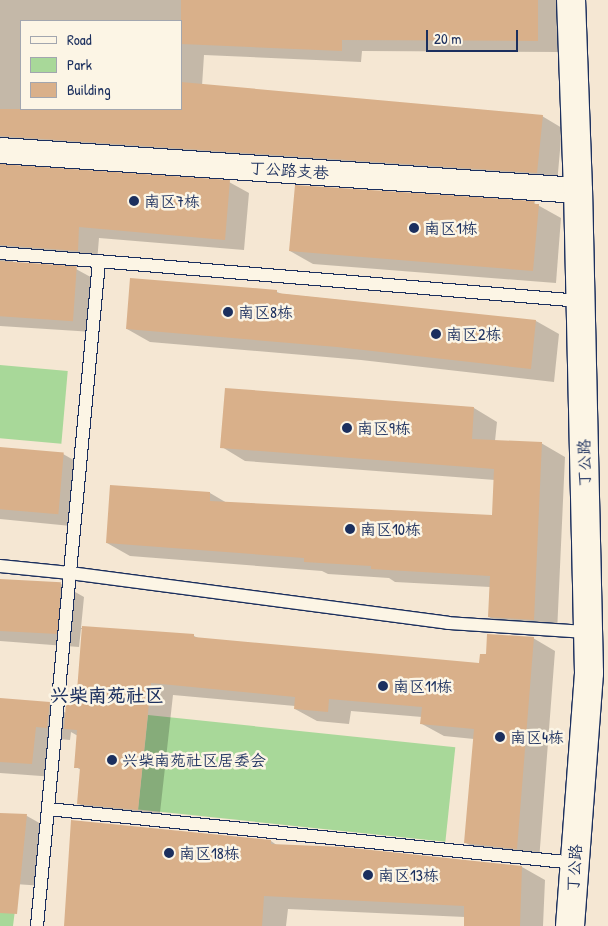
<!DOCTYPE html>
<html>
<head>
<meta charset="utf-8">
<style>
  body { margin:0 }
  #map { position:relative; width:608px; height:926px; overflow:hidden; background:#f5e7d3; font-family:"Patrick Hand","LXGW WenKai TC",sans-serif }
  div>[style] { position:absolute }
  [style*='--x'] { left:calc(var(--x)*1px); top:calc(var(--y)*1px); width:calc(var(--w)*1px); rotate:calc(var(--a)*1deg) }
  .green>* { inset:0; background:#a8d899; transform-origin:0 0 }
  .shadow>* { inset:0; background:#0003 }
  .building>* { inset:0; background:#d9b08a; transform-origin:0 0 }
  .roads { filter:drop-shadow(1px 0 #1b2f5e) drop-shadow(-1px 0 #1b2f5e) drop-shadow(0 1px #1b2f5e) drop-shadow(0 -1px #1b2f5e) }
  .lane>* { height:12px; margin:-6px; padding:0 6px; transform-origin:6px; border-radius:6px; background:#fcf5e5 }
  .street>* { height:25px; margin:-12.5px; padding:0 12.5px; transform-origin:12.5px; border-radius:12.5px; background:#fcf5e5 }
  .secondary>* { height:28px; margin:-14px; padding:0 14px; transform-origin:14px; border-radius:14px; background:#fcf5e5 }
  .dots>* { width:14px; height:14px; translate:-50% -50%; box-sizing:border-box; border:2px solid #fcf5e5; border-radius:50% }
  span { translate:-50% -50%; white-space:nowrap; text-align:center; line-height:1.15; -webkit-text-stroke:5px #fcf5e5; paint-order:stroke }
  .street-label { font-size:16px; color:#1b2f5e }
  .poi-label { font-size:16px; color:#1b2f5e }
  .left { translate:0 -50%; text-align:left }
  .quarter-label { font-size:19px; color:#1b2f5e; font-weight:700 }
  .legend { position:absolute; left:20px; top:20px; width:162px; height:90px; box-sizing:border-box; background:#fcf5e5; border:1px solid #a2a6af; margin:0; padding:6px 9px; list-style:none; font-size:15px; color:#1b2f5e }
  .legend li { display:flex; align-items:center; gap:10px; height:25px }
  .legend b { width:25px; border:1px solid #a2a6af }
  .scale { position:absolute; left:426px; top:30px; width:92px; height:22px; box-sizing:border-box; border:2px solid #1b2f5e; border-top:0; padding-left:6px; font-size:15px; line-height:18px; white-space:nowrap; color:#1b2f5e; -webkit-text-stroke:4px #fcf5e5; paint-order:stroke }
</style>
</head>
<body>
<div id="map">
  <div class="green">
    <i style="left:0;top:365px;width:68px;height:73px;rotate:5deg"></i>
    <i style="left:148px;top:715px;width:309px;height:95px;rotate:6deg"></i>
    <i style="clip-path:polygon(0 900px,16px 902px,13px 926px,0 926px)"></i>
  </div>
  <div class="shadow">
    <i style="clip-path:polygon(evenodd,0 0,558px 0,558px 52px,362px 51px,361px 62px,204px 55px,202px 86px,542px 116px,562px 128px,557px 184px,5px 160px,6px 166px,229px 182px,249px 193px,244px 250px,99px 238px,97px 262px,13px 259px,13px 263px,76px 269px,96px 280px,93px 332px,0 326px,0 0,21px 21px,181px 21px,181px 109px,21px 109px,21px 21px)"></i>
    <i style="clip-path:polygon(534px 203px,561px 218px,556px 283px,313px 264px,290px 251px)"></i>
    <i style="clip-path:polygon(131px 279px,277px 292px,282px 294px,536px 321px,559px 334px,554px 382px,361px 360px,150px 342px,127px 329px)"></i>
    <i style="clip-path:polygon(474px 408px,497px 422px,495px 441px,541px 443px,565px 457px,557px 633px,512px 630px,489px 617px,490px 587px,395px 582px,389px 578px,328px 574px,322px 571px,130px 556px,107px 543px,210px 493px,227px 503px,493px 517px,495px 480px,245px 461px,222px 447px)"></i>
    <i style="clip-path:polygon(0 448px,63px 454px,86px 467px,81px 527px,0 519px)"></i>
    <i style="clip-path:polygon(0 580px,61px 584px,84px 597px,81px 628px,194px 636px,200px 639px,480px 665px,487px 656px,533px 638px,555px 651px,539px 861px,487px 855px,466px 843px,474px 739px,444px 736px,422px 724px,422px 717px,351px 711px,349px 724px,317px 721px,295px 709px,295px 706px,173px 695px,159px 822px,100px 816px,78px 803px,81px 770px,76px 767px,78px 736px,71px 732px,70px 740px,59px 739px,55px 777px,0 773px,0 699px,49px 703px,66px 713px,77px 705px,83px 629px,81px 629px,79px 647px,0 641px)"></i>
    <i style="clip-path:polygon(0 814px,27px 816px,50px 829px,44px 886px,0 883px)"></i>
    <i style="clip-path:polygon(72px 821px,271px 841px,278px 846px,522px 867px,545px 880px,543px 926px,465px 926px,465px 917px,288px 909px,286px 926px,65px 926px)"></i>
  </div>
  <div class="building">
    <i style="clip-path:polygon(181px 0,538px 0,538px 41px,342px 40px,342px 51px,181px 44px)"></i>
    <i style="clip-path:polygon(181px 82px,543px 115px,537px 173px,0 136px,0 109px,181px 109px)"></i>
    <i style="clip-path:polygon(0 164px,230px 180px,225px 240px,79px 227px,78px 251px,0 245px)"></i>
    <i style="clip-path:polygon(295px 185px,535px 201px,534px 204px,539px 204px,533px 271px,289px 251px)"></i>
    <i style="left:0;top:261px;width:77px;height:55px;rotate:4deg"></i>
    <i style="clip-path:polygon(130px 278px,277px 290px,277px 293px,536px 320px,531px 369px,337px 347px,126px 329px)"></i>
    <i style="clip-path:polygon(225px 388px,474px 407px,472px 439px,542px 442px,534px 620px,488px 617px,490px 576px,371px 569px,371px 566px,304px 562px,304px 558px,106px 543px,110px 485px,210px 492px,210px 501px,492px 515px,494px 469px,220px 448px)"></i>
    <i style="left:0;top:447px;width:64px;height:62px;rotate:5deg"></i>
    <i style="left:0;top:579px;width:61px;height:52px;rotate:3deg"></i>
    <i style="clip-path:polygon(82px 626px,194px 634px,194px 637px,479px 663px,480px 654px,486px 654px,487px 634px,534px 637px,517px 849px,464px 843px,474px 729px,420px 724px,422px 707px,329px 699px,328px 712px,294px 709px,295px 697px,151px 683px,138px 810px,77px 804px,80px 768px,74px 768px,77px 730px,64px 729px,66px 703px,76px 704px)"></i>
    <i style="clip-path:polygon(0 698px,50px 702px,47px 728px,36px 727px,32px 764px,0 762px)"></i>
    <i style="clip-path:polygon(0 813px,27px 814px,17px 914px,0 913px)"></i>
    <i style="clip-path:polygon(71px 820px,271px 840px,271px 844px,343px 847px,522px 866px,520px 926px,464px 926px,464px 906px,264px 896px,262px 926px,64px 926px)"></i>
  </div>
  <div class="roads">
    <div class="lane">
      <i style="--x:0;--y:253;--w:583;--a:4.72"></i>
      <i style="--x:0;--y:566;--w:70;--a:5.7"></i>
      <i style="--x:70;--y:573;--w:381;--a:7.5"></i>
      <i style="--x:448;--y:623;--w:140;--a:3.7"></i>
      <i style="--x:48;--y:809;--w:530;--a:5.85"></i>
      <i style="--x:37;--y:926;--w:667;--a:-84.67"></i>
    </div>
    <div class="street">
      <i style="--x:0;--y:150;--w:579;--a:3.96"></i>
    </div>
    <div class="secondary">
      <i style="--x:570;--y:926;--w:254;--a:-85.7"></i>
      <i style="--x:589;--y:673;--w:483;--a:-91.3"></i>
      <i style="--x:578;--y:190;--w:190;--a:-92.1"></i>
    </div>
  </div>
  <div class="dots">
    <i style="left:134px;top:201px;background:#1b2f5e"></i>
    <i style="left:414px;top:228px;background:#1b2f5e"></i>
    <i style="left:228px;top:312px;background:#1b2f5e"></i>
    <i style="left:436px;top:334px;background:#1b2f5e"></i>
    <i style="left:347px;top:428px;background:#1b2f5e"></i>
    <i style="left:350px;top:529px;background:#1b2f5e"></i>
    <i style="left:383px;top:686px;background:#1b2f5e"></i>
    <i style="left:500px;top:737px;background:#1b2f5e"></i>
    <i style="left:112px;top:760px;background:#1b2f5e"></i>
    <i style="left:169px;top:853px;background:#1b2f5e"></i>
    <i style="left:368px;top:875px;background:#1b2f5e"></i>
  </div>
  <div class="street-label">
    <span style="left:289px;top:170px;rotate:4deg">丁公路支巷</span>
    <span style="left:584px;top:463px;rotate:-91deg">丁公路</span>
    <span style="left:574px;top:868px;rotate:-86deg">丁公路</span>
  </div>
  <div class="poi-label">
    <span class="left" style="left:144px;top:201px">南区7栋</span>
    <span class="left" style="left:424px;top:228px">南区1栋</span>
    <span class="left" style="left:238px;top:312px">南区8栋</span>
    <span class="left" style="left:446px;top:334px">南区2栋</span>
    <span class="left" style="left:357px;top:428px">南区9栋</span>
    <span class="left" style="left:360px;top:529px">南区10栋</span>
    <span class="left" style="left:393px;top:686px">南区11栋</span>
    <span class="left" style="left:510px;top:737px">南区4栋</span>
    <span class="left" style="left:122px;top:760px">兴柴南苑社区居委会</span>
    <span class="left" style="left:179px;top:853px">南区18栋</span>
    <span class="left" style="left:378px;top:875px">南区13栋</span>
  </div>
  <div class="quarter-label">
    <span style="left:107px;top:696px">兴柴南苑社区</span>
  </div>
  <ul class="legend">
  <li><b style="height:6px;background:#fcf5e5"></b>Road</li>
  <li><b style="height:14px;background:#a8d899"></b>Park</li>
  <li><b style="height:14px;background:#d9b08a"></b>Building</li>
  </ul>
  <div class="scale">20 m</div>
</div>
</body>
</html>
